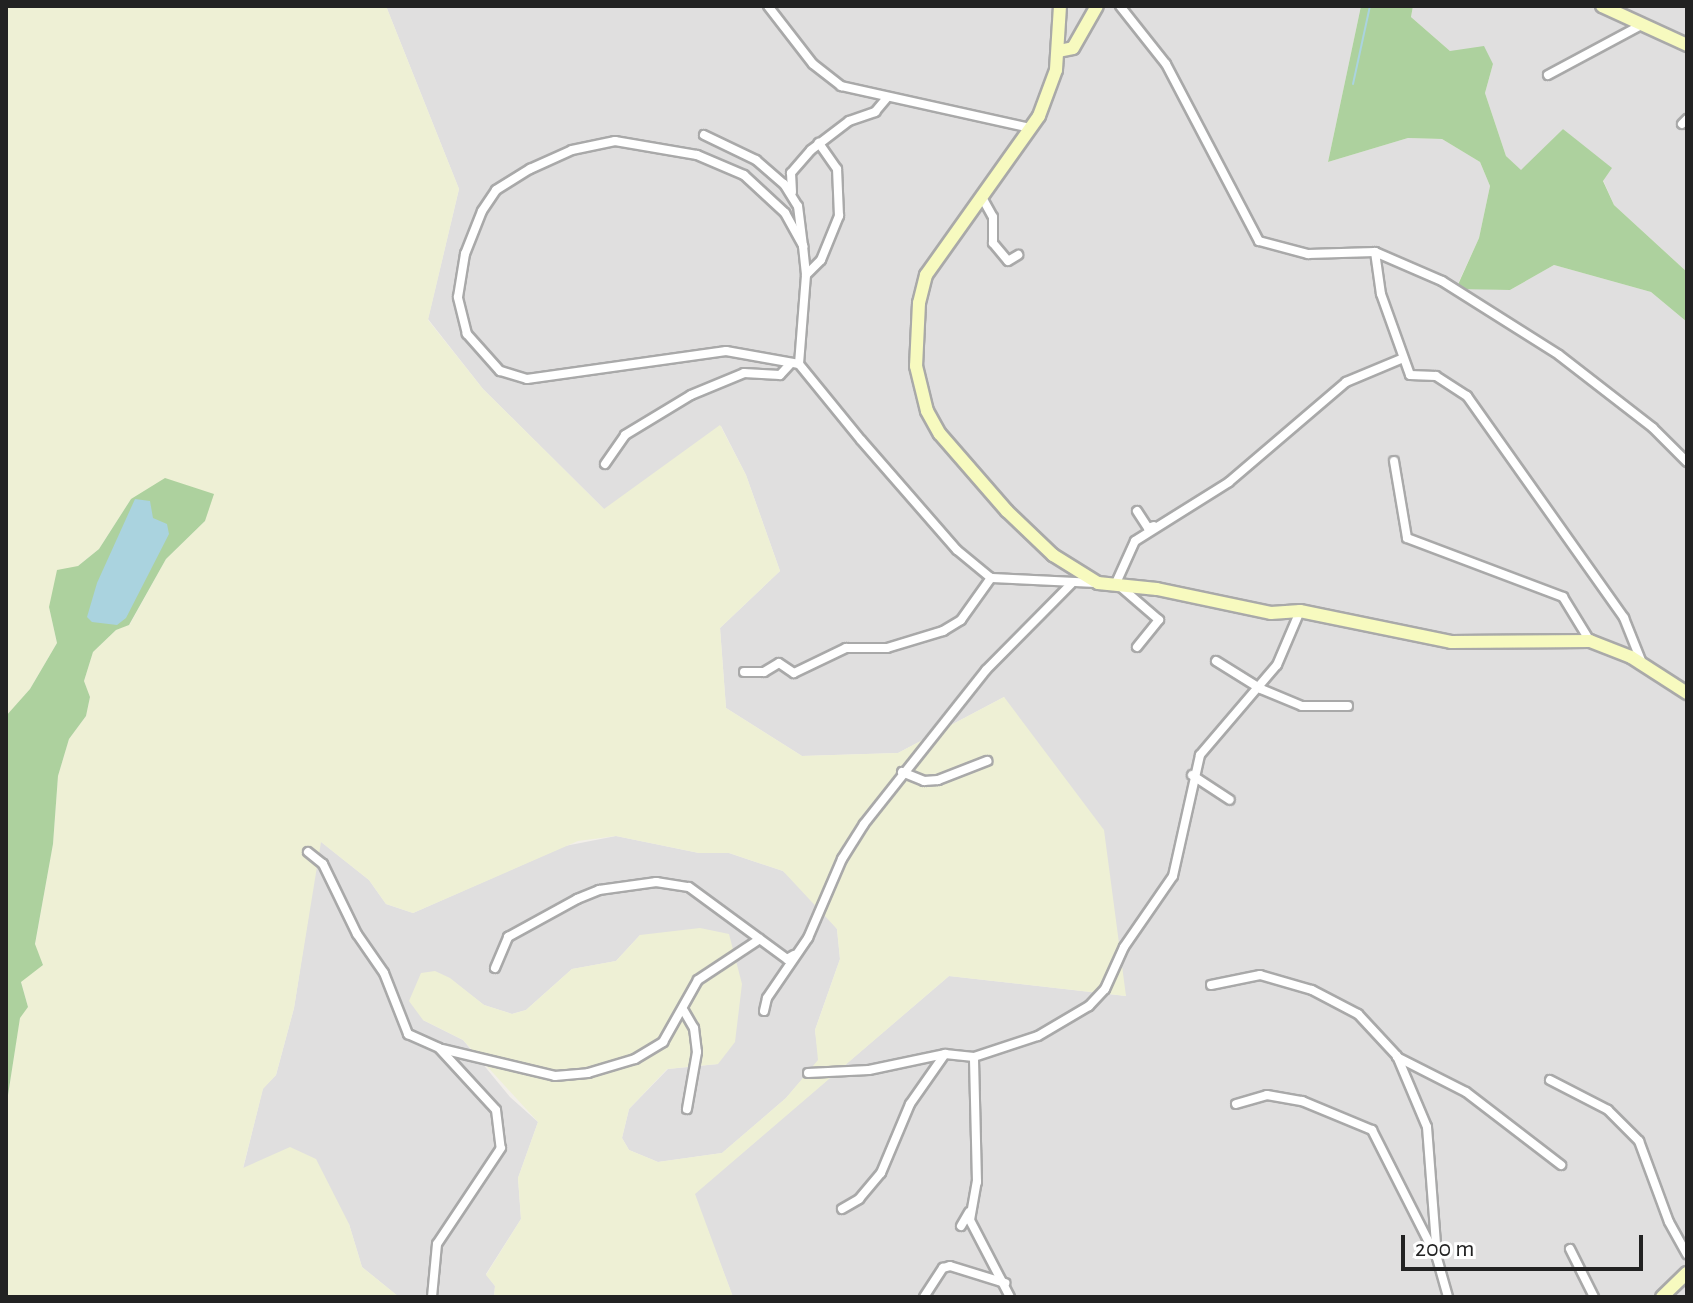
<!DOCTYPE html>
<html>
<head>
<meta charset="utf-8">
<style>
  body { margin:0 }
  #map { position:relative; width:1693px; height:1303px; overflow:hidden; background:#f2efe9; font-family:"Alegreya Sans",sans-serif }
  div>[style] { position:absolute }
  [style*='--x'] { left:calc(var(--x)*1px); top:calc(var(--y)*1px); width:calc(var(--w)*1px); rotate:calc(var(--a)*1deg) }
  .residential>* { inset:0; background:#e0dfdf }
  .farmland>* { inset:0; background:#eef0d5 }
  .forest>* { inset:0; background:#add19e }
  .water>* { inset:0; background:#aad3df }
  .stream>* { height:2px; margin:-1px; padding:0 1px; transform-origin:1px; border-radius:1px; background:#aad3df }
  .roads { filter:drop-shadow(2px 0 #a9a9a9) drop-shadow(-2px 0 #a9a9a9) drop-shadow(0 2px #a9a9a9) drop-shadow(0 -2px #a9a9a9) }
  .street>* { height:8px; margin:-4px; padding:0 4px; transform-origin:4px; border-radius:4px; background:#fff }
  .secondary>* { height:12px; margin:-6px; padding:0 6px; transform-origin:6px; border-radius:6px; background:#f7fabf }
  span { translate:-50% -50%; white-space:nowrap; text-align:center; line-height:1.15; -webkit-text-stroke:6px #fff; paint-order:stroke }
  .frame { position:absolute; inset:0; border:8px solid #222; pointer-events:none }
  .scale { position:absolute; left:1401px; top:1235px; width:242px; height:36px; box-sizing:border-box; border:4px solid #222; border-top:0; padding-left:10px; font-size:24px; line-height:28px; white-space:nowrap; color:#222; -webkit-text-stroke:6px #fff; paint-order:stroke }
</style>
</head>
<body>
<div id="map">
  <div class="residential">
    <i style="clip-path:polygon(386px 6px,1361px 6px,1328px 162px,1408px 138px,1442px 139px,1480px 162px,1490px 186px,1479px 238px,1456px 288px,1510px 290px,1554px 265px,1651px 292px,1687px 322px,1687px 1297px,733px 1297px,694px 1194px,949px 976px,1126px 996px,1004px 697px,898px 753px,802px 756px,726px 708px,720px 628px,780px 571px,746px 475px,721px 426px,605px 510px,483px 389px,428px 319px,459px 189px)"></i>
    <i style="clip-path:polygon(1413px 6px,1687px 6px,1687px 272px,1614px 205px,1603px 180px,1611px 169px,1563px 129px,1521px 171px,1506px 156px,1485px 93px,1493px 64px,1450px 51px,1411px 17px)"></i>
    <i style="clip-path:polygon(616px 836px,699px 853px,729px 853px,783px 871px,805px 889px,837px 929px,840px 959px,815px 1030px,819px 1060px,786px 1098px,722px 1153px,658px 1162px,629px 1150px,622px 1138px,629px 1109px,668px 1069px,718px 1064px,640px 935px,616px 961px,572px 969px,526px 1010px,512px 1014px,484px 1005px,449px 978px,423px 1020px,463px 1040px,510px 1097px,538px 1122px,518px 1178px,521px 1219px,486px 1274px,495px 1286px,494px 1297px,399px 1297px,362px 1267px,349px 1224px,243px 1169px,263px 1088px,276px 1075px,294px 1008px,320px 841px,369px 880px,386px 904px,413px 913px,565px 846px)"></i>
  </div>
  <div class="farmland">
    <i style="clip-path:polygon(6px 6px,386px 6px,459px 189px,428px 320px,483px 389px,604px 509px,720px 425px,746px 475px,780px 571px,720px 628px,726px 708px,802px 756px,898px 753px,1004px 697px,1104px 830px,1126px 996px,949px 976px,695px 1194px,733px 1297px,494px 1297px,495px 1286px,486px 1275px,521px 1219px,518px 1178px,538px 1122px,463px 1040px,423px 1020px,409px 1001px,421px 973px,435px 971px,450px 978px,484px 1005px,512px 1014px,526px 1010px,572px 969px,616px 961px,640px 935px,700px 928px,729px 934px,742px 984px,735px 1042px,718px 1064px,667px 1069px,629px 1109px,622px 1138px,629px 1150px,658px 1162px,722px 1153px,786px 1098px,818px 1060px,815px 1030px,840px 959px,837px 929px,783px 871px,729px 853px,699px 853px,616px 836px,578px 841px,413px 913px,386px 904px,369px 880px,321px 842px,294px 1008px,276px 1075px,263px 1089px,243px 1168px,290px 1147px,316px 1159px,349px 1224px,362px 1267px,399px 1297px,6px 1297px,6px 1108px,20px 1017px,28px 1007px,21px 981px,43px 965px,35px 945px,53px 844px,58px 776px,69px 739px,86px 716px,90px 697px,84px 681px,93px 652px,116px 630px,130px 624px,166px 559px,205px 521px,131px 499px,99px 549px,78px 566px,49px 607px,57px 643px,30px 689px,6px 717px)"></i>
  </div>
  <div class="forest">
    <i style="clip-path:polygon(1361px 6px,1413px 6px,1411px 17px,1450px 51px,1484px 46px,1493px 64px,1485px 93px,1506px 156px,1521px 170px,1563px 129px,1612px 168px,1603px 181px,1614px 205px,1687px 272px,1687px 322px,1651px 292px,1554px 265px,1510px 290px,1456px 289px,1479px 238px,1490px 186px,1480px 162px,1442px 139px,1408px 138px,1328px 162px)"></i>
    <i style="clip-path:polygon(165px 478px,214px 494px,205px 521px,166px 559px,129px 625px,116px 630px,93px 652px,84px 681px,90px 697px,86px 716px,69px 739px,58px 776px,53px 844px,35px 944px,43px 965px,21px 982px,28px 1007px,20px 1018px,6px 1108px,6px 716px,30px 689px,57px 643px,49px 607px,57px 570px,78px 566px,99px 549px,131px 499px)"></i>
  </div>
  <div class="water">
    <i style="clip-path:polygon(135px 499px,150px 501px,153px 518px,167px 524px,169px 534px,126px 618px,117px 625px,92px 622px,87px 617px,97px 583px)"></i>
  </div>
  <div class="stream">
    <i style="--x:1353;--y:84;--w:80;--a:-77.7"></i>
  </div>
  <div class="roads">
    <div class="street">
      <i style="--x:768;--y:6;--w:73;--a:52.2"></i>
      <i style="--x:813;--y:64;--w:36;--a:38"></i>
      <i style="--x:841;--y:86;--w:194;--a:12.5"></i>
      <i style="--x:1120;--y:6;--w:74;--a:51.6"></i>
      <i style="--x:1166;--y:64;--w:200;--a:62.3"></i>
      <i style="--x:1259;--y:241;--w:51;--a:14.9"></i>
      <i style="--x:1308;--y:254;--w:67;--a:-1.7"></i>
      <i style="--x:1375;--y:252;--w:42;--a:81.9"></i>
      <i style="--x:1381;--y:294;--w:86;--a:70.3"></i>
      <i style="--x:1410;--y:375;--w:26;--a:2"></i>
      <i style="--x:1436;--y:376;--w:37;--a:33"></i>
      <i style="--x:1467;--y:396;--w:272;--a:54.7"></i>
      <i style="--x:1624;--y:618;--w:48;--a:68.2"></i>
      <i style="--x:1548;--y:75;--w:108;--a:-28.2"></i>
      <i style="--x:1682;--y:124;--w:7;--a:-45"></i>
      <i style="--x:704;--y:135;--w:58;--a:25.7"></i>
      <i style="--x:756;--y:160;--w:37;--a:41"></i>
      <i style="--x:784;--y:184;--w:26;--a:58"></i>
      <i style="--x:798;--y:206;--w:40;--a:82.9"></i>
      <i style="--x:792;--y:192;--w:19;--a:-93"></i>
      <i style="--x:791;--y:173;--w:30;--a:-49"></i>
      <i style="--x:811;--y:150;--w:48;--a:-37.3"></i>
      <i style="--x:849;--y:121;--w:28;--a:-19"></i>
      <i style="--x:875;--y:112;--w:17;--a:-50"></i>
      <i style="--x:984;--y:201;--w:18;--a:61"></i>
      <i style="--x:993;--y:217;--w:26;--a:90"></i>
      <i style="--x:993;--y:243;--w:23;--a:50"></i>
      <i style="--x:1008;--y:261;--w:12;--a:-31"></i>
      <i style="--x:1375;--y:252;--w:73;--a:23.4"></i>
      <i style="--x:1442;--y:281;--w:138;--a:32.3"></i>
      <i style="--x:1559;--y:355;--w:119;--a:37.8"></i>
      <i style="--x:1653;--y:428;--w:48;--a:45"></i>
      <i style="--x:806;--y:275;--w:21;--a:-45"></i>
      <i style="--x:821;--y:260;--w:48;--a:-67.8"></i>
      <i style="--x:839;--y:216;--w:47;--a:-92.4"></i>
      <i style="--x:837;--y:169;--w:32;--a:-125"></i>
      <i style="--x:799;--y:364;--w:74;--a:-169.9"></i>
      <i style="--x:726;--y:351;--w:201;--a:172"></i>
      <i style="--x:527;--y:379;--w:28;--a:-163"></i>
      <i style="--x:500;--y:371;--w:50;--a:-131.7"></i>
      <i style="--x:467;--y:334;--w:38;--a:-104"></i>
      <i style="--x:458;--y:297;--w:44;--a:-80.8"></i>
      <i style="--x:465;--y:254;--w:46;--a:-68.4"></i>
      <i style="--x:482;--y:211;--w:25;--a:-56"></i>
      <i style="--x:496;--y:190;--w:40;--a:-32"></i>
      <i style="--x:530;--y:169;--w:46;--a:-24.3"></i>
      <i style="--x:572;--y:150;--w:44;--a:-11.8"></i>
      <i style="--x:615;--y:141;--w:83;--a:9.7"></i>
      <i style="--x:697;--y:155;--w:51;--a:23.1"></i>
      <i style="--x:744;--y:175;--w:56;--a:42.8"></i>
      <i style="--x:785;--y:213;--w:38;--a:61"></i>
      <i style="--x:803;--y:246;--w:29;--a:84"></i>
      <i style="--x:806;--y:275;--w:89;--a:94.5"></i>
      <i style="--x:799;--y:364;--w:98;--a:50.8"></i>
      <i style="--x:861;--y:440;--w:146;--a:48.9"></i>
      <i style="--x:957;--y:550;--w:44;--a:39.5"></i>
      <i style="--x:991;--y:578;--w:106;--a:2.7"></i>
      <i style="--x:1394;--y:461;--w:78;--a:80.4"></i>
      <i style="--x:1407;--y:538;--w:167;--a:20.7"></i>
      <i style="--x:1563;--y:597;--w:52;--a:58.5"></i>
      <i style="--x:605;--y:464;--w:35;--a:-55"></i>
      <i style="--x:625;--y:435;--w:77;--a:-31.2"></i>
      <i style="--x:691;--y:395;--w:57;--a:-22.5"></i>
      <i style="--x:744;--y:373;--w:36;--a:3"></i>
      <i style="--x:780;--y:375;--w:16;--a:-47"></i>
      <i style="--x:1137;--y:511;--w:20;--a:57"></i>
      <i style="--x:1148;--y:528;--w:6;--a:-18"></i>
      <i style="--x:1137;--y:647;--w:35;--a:-51"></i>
      <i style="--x:1159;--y:620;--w:57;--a:-139.3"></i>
      <i style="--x:1116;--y:583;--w:46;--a:-65.7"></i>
      <i style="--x:1135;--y:541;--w:111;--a:-32.1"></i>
      <i style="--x:1229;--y:482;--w:154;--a:-40.5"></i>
      <i style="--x:1346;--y:382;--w:60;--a:-22.7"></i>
      <i style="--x:1216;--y:661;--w:53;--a:31.9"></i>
      <i style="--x:1261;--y:689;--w:44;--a:22.5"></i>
      <i style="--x:1302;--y:706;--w:46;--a:0"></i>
      <i style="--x:744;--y:672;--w:20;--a:0"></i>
      <i style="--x:764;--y:672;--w:17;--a:-31"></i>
      <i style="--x:779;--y:663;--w:18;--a:34"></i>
      <i style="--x:794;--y:673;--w:58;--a:-25.7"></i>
      <i style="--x:846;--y:648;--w:41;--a:0"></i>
      <i style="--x:887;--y:648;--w:59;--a:-16.9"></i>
      <i style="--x:943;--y:631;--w:21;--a:-31"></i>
      <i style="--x:961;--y:620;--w:52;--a:-54.5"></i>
      <i style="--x:902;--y:772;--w:24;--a:22"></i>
      <i style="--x:924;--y:781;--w:14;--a:-4"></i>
      <i style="--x:938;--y:780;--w:53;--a:-21.2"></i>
      <i style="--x:1192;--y:775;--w:45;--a:33.3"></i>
      <i style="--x:308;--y:852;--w:19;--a:39"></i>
      <i style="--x:323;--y:864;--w:78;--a:64.1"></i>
      <i style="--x:357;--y:934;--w:47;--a:55.3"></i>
      <i style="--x:384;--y:973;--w:66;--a:68.5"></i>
      <i style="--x:408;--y:1034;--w:34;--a:24"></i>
      <i style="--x:439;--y:1048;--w:84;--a:47.4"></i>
      <i style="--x:496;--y:1110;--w:38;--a:83"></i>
      <i style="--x:501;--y:1148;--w:115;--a:123.7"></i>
      <i style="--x:437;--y:1244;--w:53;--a:95.4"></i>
      <i style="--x:495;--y:968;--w:34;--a:-67"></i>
      <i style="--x:508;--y:937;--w:79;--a:-28.8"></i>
      <i style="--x:577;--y:899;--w:24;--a:-22"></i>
      <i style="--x:599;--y:890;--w:58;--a:-8"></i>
      <i style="--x:656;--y:882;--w:33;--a:9"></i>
      <i style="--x:689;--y:887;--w:122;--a:36.3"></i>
      <i style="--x:787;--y:959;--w:8;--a:-30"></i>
      <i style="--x:1211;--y:985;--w:50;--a:-11.5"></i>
      <i style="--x:1260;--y:975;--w:54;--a:16.1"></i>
      <i style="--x:1312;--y:990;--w:52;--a:27.6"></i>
      <i style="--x:1358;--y:1014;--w:57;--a:47.1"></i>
      <i style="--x:1397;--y:1056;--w:77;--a:67.1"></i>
      <i style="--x:1427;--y:1127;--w:131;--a:85.6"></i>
      <i style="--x:1437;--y:1258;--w:41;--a:74.2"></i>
      <i style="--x:684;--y:1011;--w:20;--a:60"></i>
      <i style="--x:694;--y:1028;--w:24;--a:83"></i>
      <i style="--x:697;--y:1052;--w:58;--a:100"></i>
      <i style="--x:764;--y:1011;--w:13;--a:-77"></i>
      <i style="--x:767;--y:998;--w:73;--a:-55.7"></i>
      <i style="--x:808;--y:938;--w:86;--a:-66.7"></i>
      <i style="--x:842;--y:859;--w:41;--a:-57.8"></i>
      <i style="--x:864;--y:824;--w:196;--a:-51.6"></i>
      <i style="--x:986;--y:670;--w:121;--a:-45.3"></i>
      <i style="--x:442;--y:1049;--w:116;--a:13.4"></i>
      <i style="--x:555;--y:1076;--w:33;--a:-5"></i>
      <i style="--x:588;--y:1073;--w:49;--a:-16.6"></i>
      <i style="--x:635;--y:1059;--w:33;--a:-31"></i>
      <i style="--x:663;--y:1042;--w:71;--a:-60.6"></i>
      <i style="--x:698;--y:980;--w:74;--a:-33.5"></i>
      <i style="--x:1397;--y:1057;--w:77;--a:26.9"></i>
      <i style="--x:1466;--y:1092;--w:120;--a:37.5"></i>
      <i style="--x:808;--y:1073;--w:61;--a:-2.8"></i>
      <i style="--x:869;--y:1070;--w:78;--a:-11.9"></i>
      <i style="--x:945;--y:1054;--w:29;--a:6"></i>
      <i style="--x:1550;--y:1080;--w:65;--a:27.3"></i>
      <i style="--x:1608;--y:1110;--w:44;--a:45"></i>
      <i style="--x:1639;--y:1141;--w:86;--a:69.7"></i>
      <i style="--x:1669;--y:1222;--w:37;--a:61"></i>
      <i style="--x:1236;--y:1104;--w:32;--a:-16"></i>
      <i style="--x:1267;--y:1095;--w:36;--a:10"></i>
      <i style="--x:1302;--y:1101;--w:76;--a:22.5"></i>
      <i style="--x:1372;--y:1130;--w:139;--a:63.1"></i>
      <i style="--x:842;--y:1209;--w:20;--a:-30"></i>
      <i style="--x:859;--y:1199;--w:34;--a:-50"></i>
      <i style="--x:881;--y:1173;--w:75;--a:-67.2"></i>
      <i style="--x:910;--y:1104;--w:61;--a:-55"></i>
      <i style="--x:961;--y:1226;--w:16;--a:-60"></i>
      <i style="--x:1570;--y:1249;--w:54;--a:63.4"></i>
      <i style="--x:924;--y:1297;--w:35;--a:-57"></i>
      <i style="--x:943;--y:1268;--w:7;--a:-16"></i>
      <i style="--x:950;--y:1266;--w:58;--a:17.2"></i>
      <i style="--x:1010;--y:1297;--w:87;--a:-117.5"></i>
      <i style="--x:970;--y:1220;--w:39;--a:-80"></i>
      <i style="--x:977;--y:1182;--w:125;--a:-91.4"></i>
      <i style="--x:974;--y:1057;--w:67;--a:-18.2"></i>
      <i style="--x:1038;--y:1036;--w:59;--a:-30.5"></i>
      <i style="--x:1089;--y:1006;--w:23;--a:-47"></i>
      <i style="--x:1105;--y:989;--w:46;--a:-65.7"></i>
      <i style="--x:1124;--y:947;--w:86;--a:-55.4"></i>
      <i style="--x:1173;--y:876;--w:124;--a:-77.4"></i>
      <i style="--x:1200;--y:755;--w:118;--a:-49.5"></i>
      <i style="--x:1277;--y:665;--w:59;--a:-66.9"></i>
    </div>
    <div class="secondary">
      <i style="--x:1060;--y:6;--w:64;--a:93.6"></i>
      <i style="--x:1056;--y:70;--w:49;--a:110.3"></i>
      <i style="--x:1039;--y:116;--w:195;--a:125.4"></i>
      <i style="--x:926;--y:275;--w:29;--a:104"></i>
      <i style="--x:919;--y:303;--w:63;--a:92.7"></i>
      <i style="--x:916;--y:366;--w:46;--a:76.3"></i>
      <i style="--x:927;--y:411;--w:26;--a:61"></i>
      <i style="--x:940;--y:434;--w:102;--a:49"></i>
      <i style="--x:1007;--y:511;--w:64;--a:43.7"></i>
      <i style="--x:1053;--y:555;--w:53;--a:31.9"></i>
      <i style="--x:1098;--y:583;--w:59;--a:5.8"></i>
      <i style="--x:1157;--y:589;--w:116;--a:11.9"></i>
      <i style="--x:1271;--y:613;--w:29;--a:-4"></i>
      <i style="--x:1300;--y:611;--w:154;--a:11.6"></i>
      <i style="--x:1451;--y:642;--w:139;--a:-0.4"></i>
      <i style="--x:1590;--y:641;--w:44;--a:21.3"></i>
      <i style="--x:1631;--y:657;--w:67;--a:32.7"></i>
      <i style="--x:1602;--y:6;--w:94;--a:24.6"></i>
      <i style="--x:1059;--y:51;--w:14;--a:-12"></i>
      <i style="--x:1073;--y:48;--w:48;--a:-60.3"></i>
      <i style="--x:1662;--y:1297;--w:35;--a:-44"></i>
    </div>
  </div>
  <div class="frame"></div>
  <div class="scale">200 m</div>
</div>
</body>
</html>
